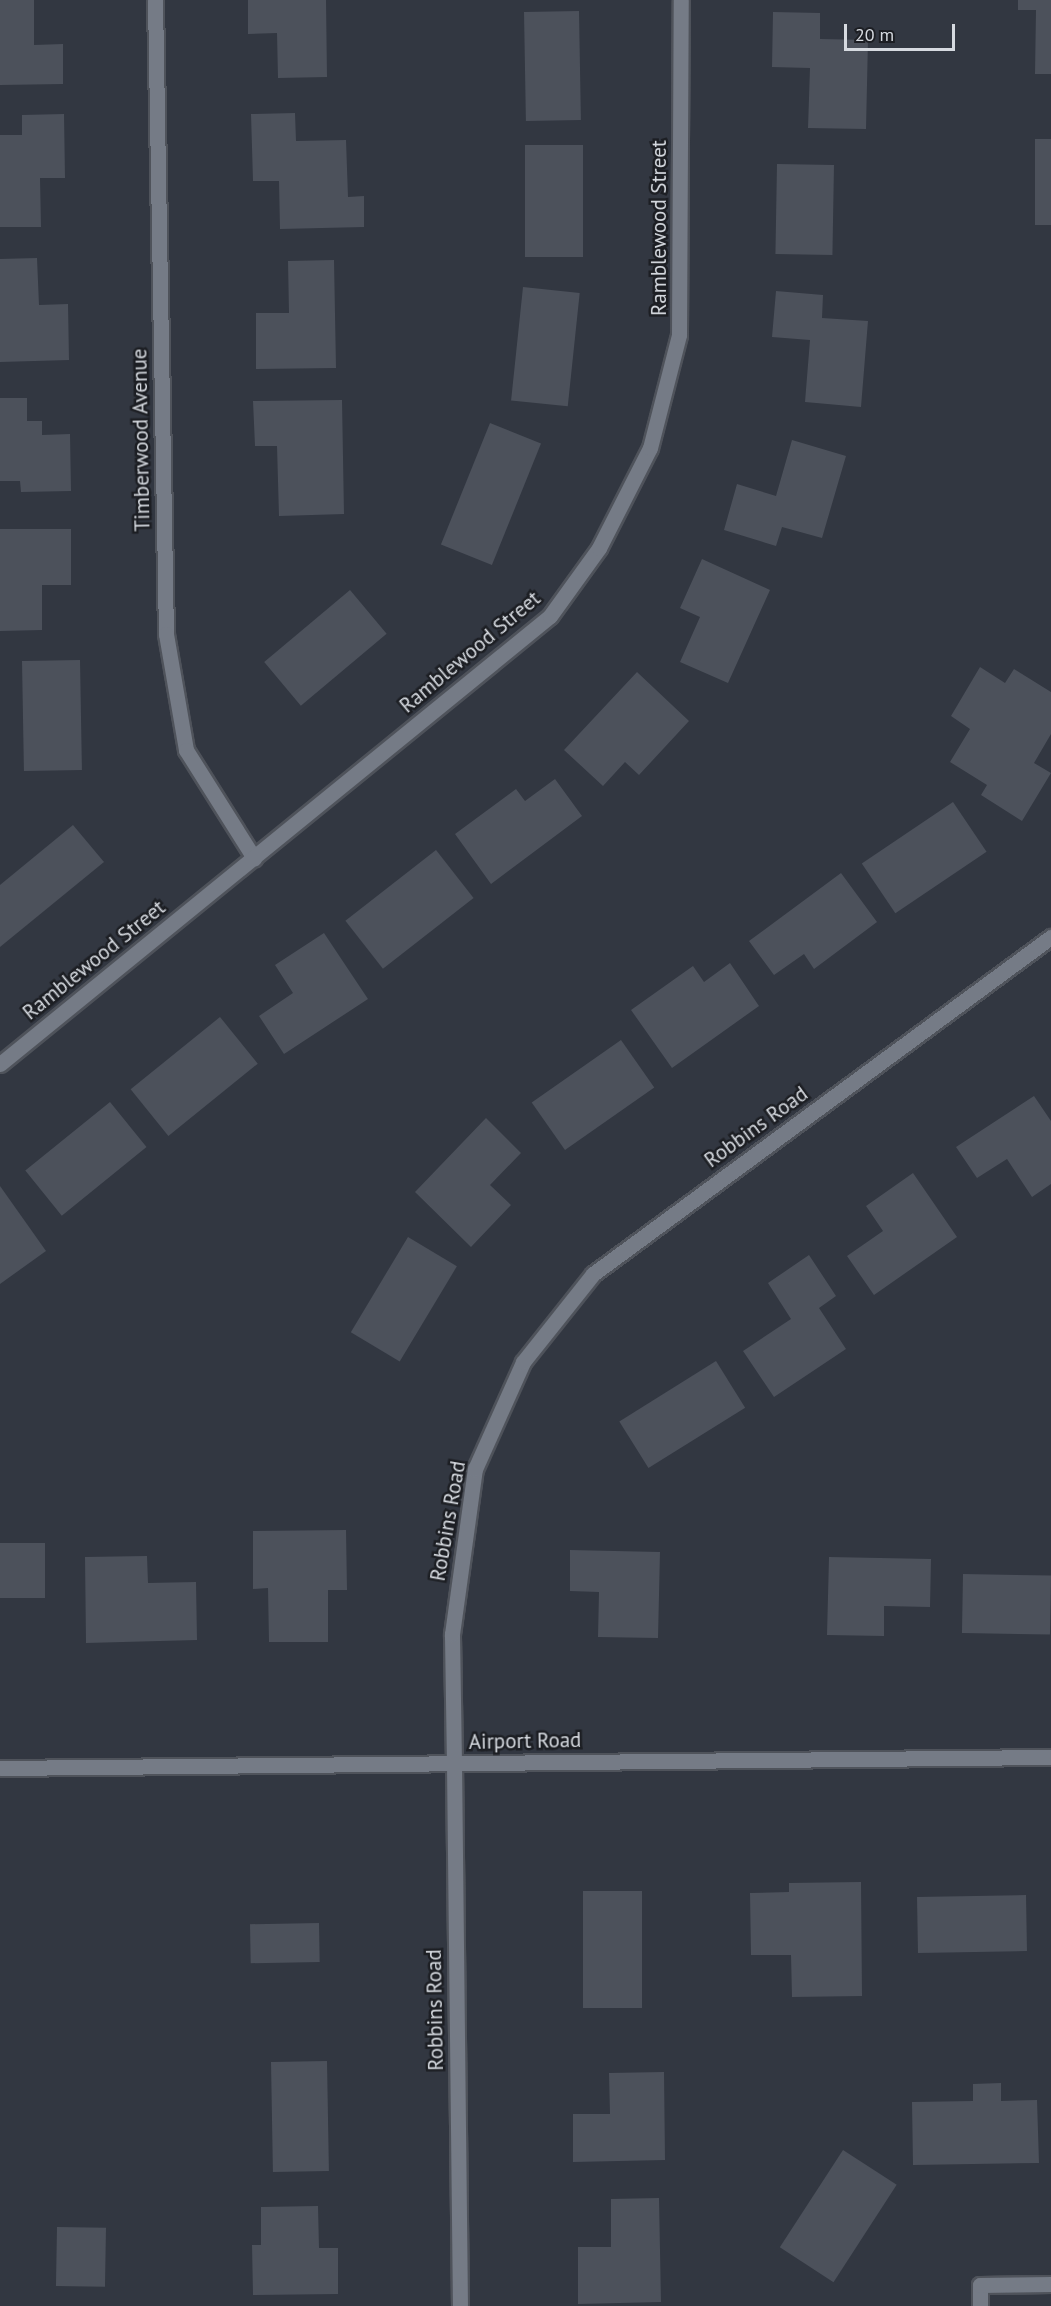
<!DOCTYPE html>
<html>
<head>
<meta charset="utf-8">
<style>
  body { margin:0 }
  #map { position:relative; width:1051px; height:2306px; overflow:hidden; background:#323741; font-family:"PT Sans",sans-serif }
  div>[style] { position:absolute }
  [style*='--x'] { left:calc(var(--x)*1px); top:calc(var(--y)*1px); width:calc(var(--w)*1px); rotate:calc(var(--a)*1deg) }
  .building>* { inset:0; background:#4c515b; transform-origin:0 0 }
  .roads { filter:drop-shadow(2px 0 #4f535b) drop-shadow(-2px 0 #4f535b) drop-shadow(0 2px #4f535b) drop-shadow(0 -2px #4f535b) }
  .minor>* { height:15px; margin:-7.5px; padding:0 7.5px; transform-origin:7.5px; border-radius:7.5px; background:#757b86 }
  .tertiary>* { height:15px; margin:-7.5px; padding:0 7.5px; transform-origin:7.5px; border-radius:7.5px; background:#757b86 }
  .secondary>* { height:15px; margin:-7.5px; padding:0 7.5px; transform-origin:7.5px; border-radius:7.5px; background:#757b86 }
  span { translate:-50% -50%; white-space:nowrap; text-align:center; line-height:1.15; -webkit-text-stroke:5px #1c1e23; paint-order:stroke }
  .street-label { font-size:21px; color:#d6dae0 }
  .scale { position:absolute; left:844px; top:24px; width:111px; height:27px; box-sizing:border-box; border:3px solid #d6dae0; border-top:0; padding-left:8px; font-size:18px; line-height:21px; white-space:nowrap; color:#d6dae0; -webkit-text-stroke:4px #1c1e23; paint-order:stroke }
</style>
</head>
<body>
<div id="map">
  <div class="building">
    <i style="clip-path:polygon(0 0,34px 0,34px 45px,63px 44px,63px 84px,0 85px)"></i>
    <i style="clip-path:polygon(248px 0,326px 0,327px 77px,278px 78px,277px 33px,248px 34px)"></i>
    <i style="clip-path:polygon(1018px 0,1051px 0,1051px 74px,1035px 74px,1036px 10px,1018px 10px)"></i>
    <i style="left:579px;top:11px;width:109px;height:55px;rotate:89deg"></i>
    <i style="clip-path:polygon(773px 12px,820px 13px,820px 39px,868px 40px,866px 129px,808px 128px,810px 68px,772px 67px)"></i>
    <i style="clip-path:polygon(295px 113px,296px 141px,346px 140px,348px 197px,364px 196px,364px 227px,280px 229px,279px 181px,253px 181px,251px 114px)"></i>
    <i style="clip-path:polygon(64px 114px,65px 178px,40px 178px,41px 227px,0 227px,0 135px,22px 135px,22px 115px)"></i>
    <i style="left:1035px;top:139px;width:16px;height:86px"></i>
    <i style="left:525px;top:145px;width:58px;height:112px"></i>
    <i style="left:777px;top:164px;width:57px;height:90px;rotate:1deg"></i>
    <i style="clip-path:polygon(37px 258px,39px 305px,68px 304px,69px 360px,0 362px,0 259px)"></i>
    <i style="clip-path:polygon(334px 260px,336px 368px,256px 369px,256px 313px,289px 313px,288px 261px)"></i>
    <i style="left:523px;top:287px;width:57px;height:114px;rotate:6deg"></i>
    <i style="clip-path:polygon(776px 291px,823px 295px,822px 318px,868px 321px,861px 407px,805px 402px,810px 340px,772px 337px)"></i>
    <i style="clip-path:polygon(0 398px,27px 398px,27px 421px,42px 421px,42px 435px,70px 434px,71px 491px,21px 492px,20px 481px,0 481px)"></i>
    <i style="clip-path:polygon(342px 400px,344px 514px,279px 516px,277px 446px,255px 446px,253px 401px)"></i>
    <i style="left:490px;top:423px;width:55px;height:131px;rotate:22deg"></i>
    <i style="clip-path:polygon(792px 440px,846px 456px,822px 538px,782px 527px,776px 546px,724px 530px,737px 484px,776px 496px)"></i>
    <i style="clip-path:polygon(0 529px,71px 529px,71px 585px,42px 585px,42px 630px,0 631px)"></i>
    <i style="clip-path:polygon(702px 559px,770px 590px,728px 683px,680px 662px,700px 617px,680px 608px)"></i>
    <i style="left:350px;top:590px;width:57px;height:112px;rotate:50deg"></i>
    <i style="left:80px;top:660px;width:110px;height:58px;rotate:89deg"></i>
    <i style="clip-path:polygon(980px 667px,1005px 683px,1014px 669px,1051px 692px,1051px 734px,1034px 763px,1051px 773px,1022px 821px,981px 795px,987px 785px,950px 762px,970px 729px,951px 716px)"></i>
    <i style="clip-path:polygon(637px 672px,689px 721px,639px 775px,625px 762px,603px 786px,564px 750px)"></i>
    <i style="clip-path:polygon(555px 779px,582px 816px,491px 884px,455px 834px,516px 789px,525px 801px)"></i>
    <i style="left:953px;top:802px;width:60px;height:110px;rotate:56deg"></i>
    <i style="clip-path:polygon(73px 825px,104px 862px,0 947px,0 885px)"></i>
    <i style="left:436px;top:850px;width:61px;height:115px;rotate:52deg"></i>
    <i style="clip-path:polygon(841px 873px,877px 922px,814px 969px,804px 954px,774px 975px,749px 941px)"></i>
    <i style="clip-path:polygon(324px 933px,368px 999px,284px 1054px,259px 1016px,293px 993px,275px 965px)"></i>
    <i style="clip-path:polygon(730px 963px,759px 1006px,672px 1068px,631px 1010px,693px 966px,704px 982px)"></i>
    <i style="left:220px;top:1017px;width:60px;height:115px;rotate:51deg"></i>
    <i style="left:621px;top:1040px;width:58px;height:109px;rotate:55deg"></i>
    <i style="clip-path:polygon(1034px 1096px,1051px 1121px,1051px 1184px,1032px 1197px,1007px 1159px,977px 1178px,956px 1147px)"></i>
    <i style="left:110px;top:1102px;width:58px;height:109px;rotate:51deg"></i>
    <i style="clip-path:polygon(486px 1118px,521px 1153px,490px 1185px,511px 1205px,471px 1247px,415px 1192px)"></i>
    <i style="clip-path:polygon(913px 1173px,957px 1237px,874px 1295px,847px 1256px,883px 1231px,866px 1206px)"></i>
    <i style="clip-path:polygon(0 1186px,46px 1251px,0 1284px)"></i>
    <i style="left:408px;top:1237px;width:57px;height:111px;rotate:31deg"></i>
    <i style="clip-path:polygon(809px 1255px,836px 1296px,819px 1308px,846px 1349px,774px 1397px,743px 1351px,791px 1319px,768px 1283px)"></i>
    <i style="left:716px;top:1361px;width:55px;height:114px;rotate:58deg"></i>
    <i style="clip-path:polygon(346px 1530px,347px 1590px,328px 1590px,328px 1642px,269px 1642px,268px 1588px,253px 1589px,253px 1531px)"></i>
    <i style="left:0;top:1543px;width:45px;height:55px"></i>
    <i style="clip-path:polygon(570px 1550px,660px 1552px,658px 1638px,598px 1637px,599px 1592px,570px 1591px)"></i>
    <i style="clip-path:polygon(147px 1556px,148px 1583px,196px 1582px,197px 1640px,86px 1643px,85px 1557px)"></i>
    <i style="clip-path:polygon(829px 1557px,931px 1559px,930px 1607px,884px 1606px,884px 1636px,827px 1635px)"></i>
    <i style="left:963px;top:1574px;width:88px;height:59px;rotate:1deg"></i>
    <i style="clip-path:polygon(861px 1882px,862px 1996px,792px 1997px,791px 1955px,751px 1955px,750px 1893px,789px 1892px,789px 1883px)"></i>
    <i style="left:642px;top:1891px;width:117px;height:59px;rotate:90deg"></i>
    <i style="left:1026px;top:1895px;width:56px;height:109px;rotate:89deg"></i>
    <i style="left:319px;top:1923px;width:39px;height:69px;rotate:89deg"></i>
    <i style="left:327px;top:2061px;width:110px;height:56px;rotate:89deg"></i>
    <i style="clip-path:polygon(664px 2072px,665px 2160px,573px 2162px,573px 2114px,610px 2114px,609px 2073px)"></i>
    <i style="clip-path:polygon(1001px 2083px,1001px 2101px,1037px 2100px,1039px 2163px,913px 2165px,912px 2102px,973px 2101px,973px 2084px)"></i>
    <i style="left:843px;top:2150px;width:64px;height:116px;rotate:33deg"></i>
    <i style="clip-path:polygon(659px 2198px,661px 2302px,578px 2304px,578px 2247px,611px 2247px,611px 2199px)"></i>
    <i style="clip-path:polygon(318px 2206px,319px 2248px,338px 2248px,338px 2294px,253px 2295px,252px 2245px,261px 2245px,261px 2207px)"></i>
    <i style="left:57px;top:2227px;width:49px;height:59px;rotate:1deg"></i>
  </div>
  <div class="roads">
    <div class="minor">
      <i style="--x:155;--y:0;--w:634;--a:89.01"></i>
      <i style="--x:166;--y:634;--w:118;--a:80.2"></i>
      <i style="--x:186;--y:750;--w:128;--a:57.8"></i>
      <i style="--x:0;--y:1064;--w:709;--a:-39.16"></i>
      <i style="--x:550;--y:616;--w:84;--a:-54.2"></i>
      <i style="--x:599;--y:548;--w:112;--a:-63"></i>
      <i style="--x:650;--y:448;--w:117;--a:-75.6"></i>
      <i style="--x:679;--y:335;--w:335;--a:-89.7"></i>
      <i style="--x:454;--y:1763;--w:543;--a:89.37"></i>
      <i style="--x:980;--y:2306;--w:21;--a:-90"></i>
      <i style="--x:980;--y:2285;--w:71;--a:-0.8"></i>
    </div>
    <div class="tertiary">
      <i style="--x:454;--y:1763;--w:129;--a:-90.9"></i>
      <i style="--x:452;--y:1634;--w:167;--a:-82.1"></i>
      <i style="--x:475;--y:1469;--w:117;--a:-65.8"></i>
      <i style="--x:523;--y:1362;--w:112;--a:-51.5"></i>
      <i style="--x:593;--y:1274;--w:569;--a:-36.35"></i>
    </div>
    <div class="secondary">
      <i style="--x:0;--y:1768;--w:1051;--a:-0.6"></i>
    </div>
  </div>
  <div class="street-label">
    <span style="left:659px;top:228px;rotate:-90deg">Ramblewood Street</span>
    <span style="left:141px;top:440px;rotate:-91deg">Timberwood Avenue</span>
    <span style="left:470px;top:652px;rotate:-40deg">Ramblewood Street</span>
    <span style="left:94px;top:960px;rotate:-39deg">Ramblewood Street</span>
    <span style="left:756px;top:1127px;rotate:-36deg">Robbins Road</span>
    <span style="left:448px;top:1521px;rotate:-80deg">Robbins Road</span>
    <span style="left:525px;top:1741px;rotate:-1deg">Airport Road</span>
    <span style="left:435px;top:2010px;rotate:-91deg">Robbins Road</span>
  </div>
  <div class="scale">20 m</div>
</div>
</body>
</html>
